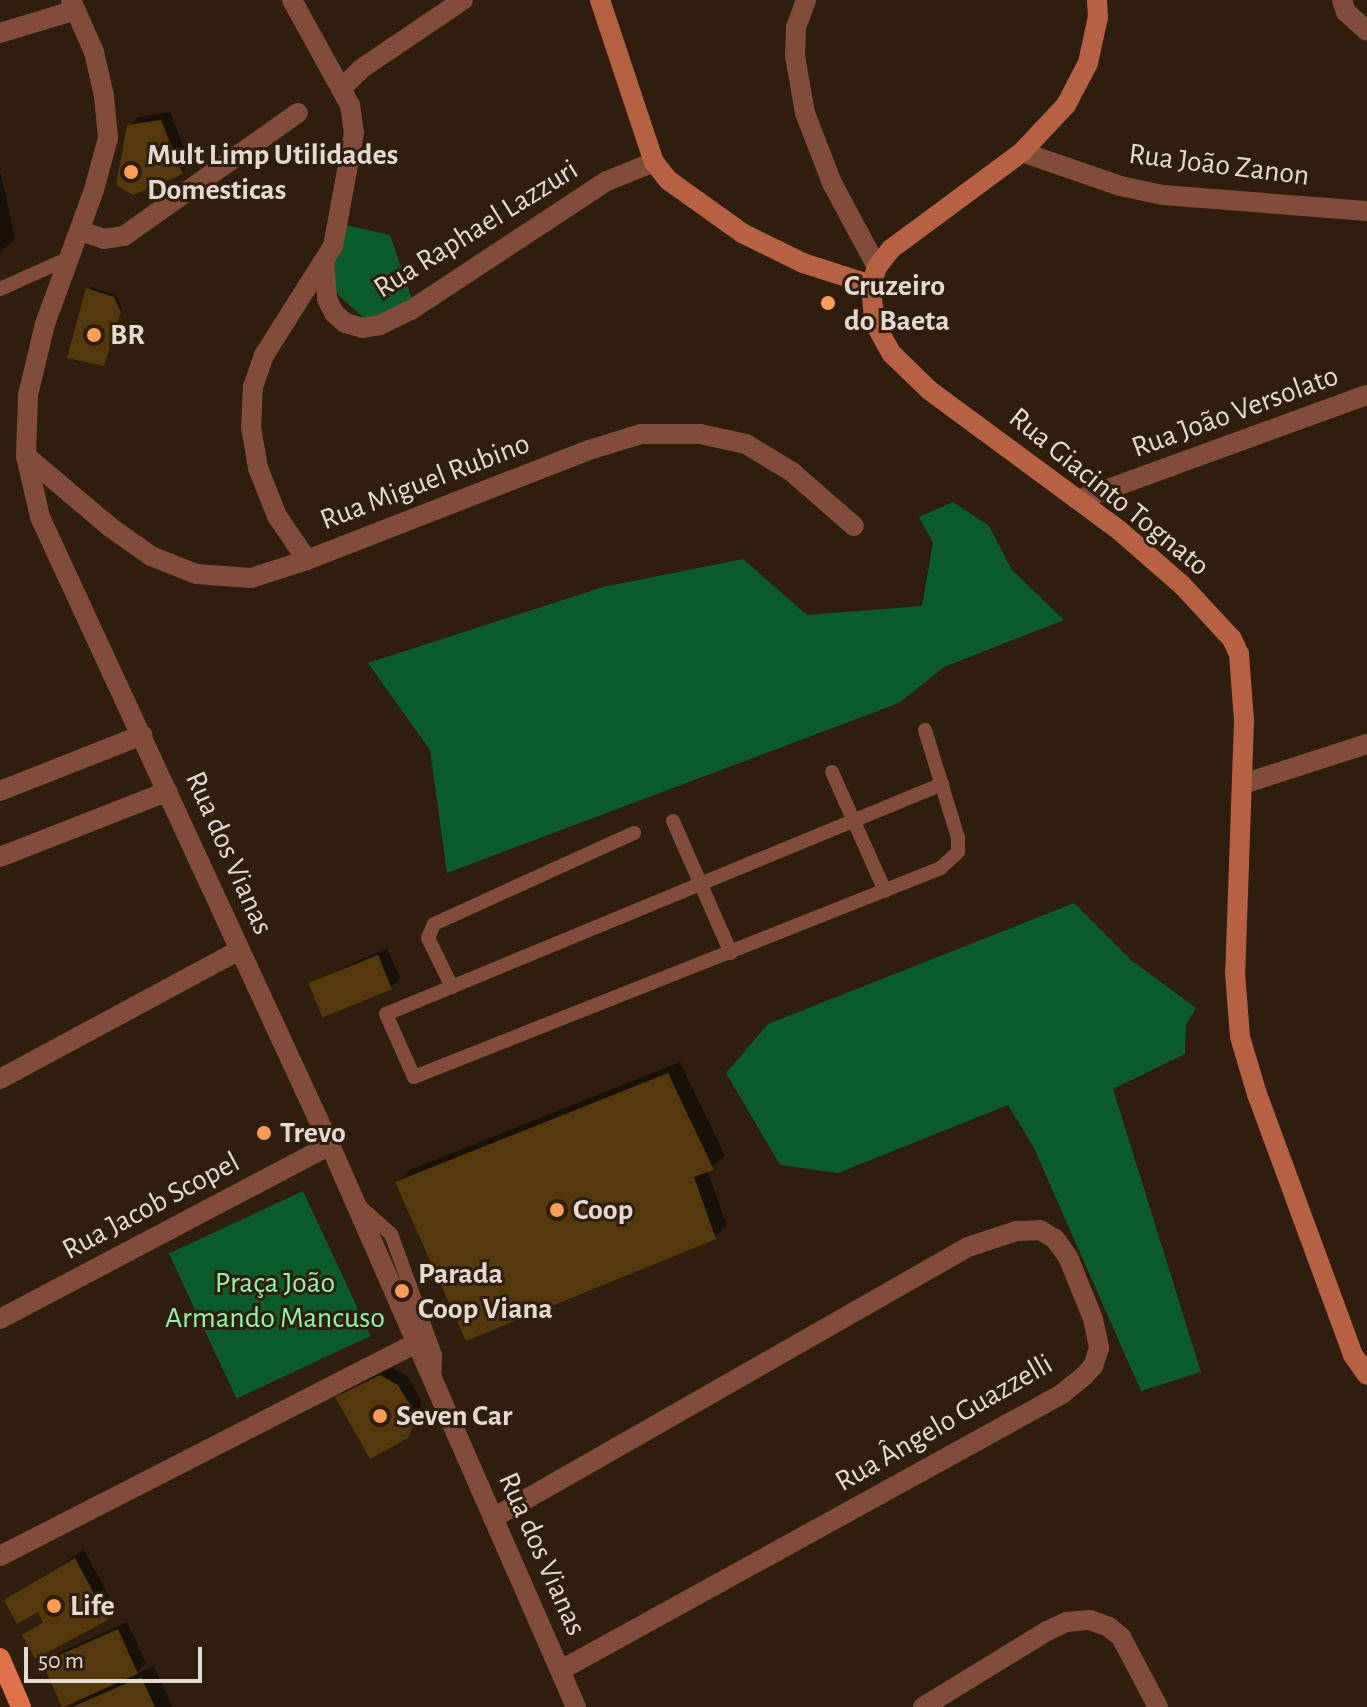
<!DOCTYPE html>
<html>
<head>
<meta charset="utf-8">
<style>
  body { margin:0 }
  #map { position:relative; width:1367px; height:1707px; overflow:hidden; background:#2f1e0e; font-family:"Alegreya Sans",sans-serif }
  div>[style] { position:absolute }
  [style*='--x'] { left:calc(var(--x)*1px); top:calc(var(--y)*1px); width:calc(var(--w)*1px); rotate:calc(var(--a)*1deg) }
  .green>* { inset:0; background:#0c5b2b; transform-origin:0 0 }
  .shadow>* { inset:0; background:#0007 }
  .building>* { inset:0; background:#53390d; transform-origin:0 0 }
  .service>* { height:14px; margin:-7px; padding:0 7px; transform-origin:7px; border-radius:7px; background:#814c3a }
  .minor>* { height:20px; margin:-10px; padding:0 10px; transform-origin:10px; border-radius:10px; background:#814c3a }
  .tertiary>* { height:20px; margin:-10px; padding:0 10px; transform-origin:10px; border-radius:10px; background:#814c3a }
  .secondary>* { height:20px; margin:-10px; padding:0 10px; transform-origin:10px; border-radius:10px; background:#b66144 }
  .primary>* { height:20px; margin:-10px; padding:0 10px; transform-origin:10px; border-radius:10px; background:#df714b }
  .dots>* { width:22px; height:22px; translate:-50% -50%; box-sizing:border-box; border:4px solid #2f1e0e; border-radius:50% }
  span { translate:-50% -50%; white-space:nowrap; text-align:center; line-height:1.15; -webkit-text-stroke:6px #2f1e0e; paint-order:stroke }
  .poi-label { font-size:30px; color:#e6dad0; font-weight:700 }
  .left { translate:0 -50%; text-align:left }
  .street-label { font-size:30px; color:#e6dad0 }
  .park-label { font-size:30px; color:#8ff6a9 }
  .scale { position:absolute; left:24px; top:1647px; width:178px; height:36px; box-sizing:border-box; border:4px solid #e6dad0; border-top:0; padding-left:10px; font-size:24px; line-height:28px; white-space:nowrap; color:#e6dad0; -webkit-text-stroke:6px #2f1e0e; paint-order:stroke }
</style>
</head>
<body>
<div id="map">
  <div class="green">
    <i style="clip-path:polygon(342px 224px,390px 235px,413px 302px,366px 320px,334px 291px,333px 250px)"></i>
    <i style="clip-path:polygon(953px 502px,989px 526px,1012px 570px,1064px 620px,944px 667px,899px 703px,447px 873px,430px 750px,368px 663px,603px 587px,743px 559px,807px 615px,922px 606px,933px 543px,919px 517px)"></i>
    <i style="clip-path:polygon(1074px 903px,1131px 960px,1196px 1008px,1186px 1025px,1185px 1054px,1113px 1089px,1201px 1372px,1141px 1391px,1033px 1146px,1008px 1105px,838px 1173px,780px 1165px,726px 1073px,768px 1024px)"></i>
    <i style="left:303px;top:1191px;width:160px;height:148px;rotate:65deg"></i>
  </div>
  <div class="shadow">
    <i style="clip-path:polygon(170px 112px,190px 163px,182px 172px,129px 126px,138px 117px)"></i>
    <i style="clip-path:polygon(1px 174px,15px 239px,0 252px,0 174px)"></i>
    <i style="clip-path:polygon(90px 287px,116px 295px,122px 309px,103px 364px)"></i>
    <i style="clip-path:polygon(387px 948px,400px 978px,391px 987px,312px 987px,321px 978px)"></i>
    <i style="clip-path:polygon(680px 1062px,725px 1156px,707px 1170px,727px 1225px,715px 1237px,398px 1182px,410px 1170px)"></i>
    <i style="clip-path:polygon(390px 1367px,407px 1376px,420px 1398px,422px 1414px,407px 1436px,338px 1397px,347px 1388px)"></i>
    <i style="clip-path:polygon(84px 1550px,116px 1609px,107px 1618px,24px 1635px,44px 1620px,38px 1610px,6px 1601px)"></i>
    <i style="clip-path:polygon(127px 1622px,146px 1663px,136px 1674px,154px 1666px,172px 1707px,71px 1707px,82px 1696px,45px 1664px,54px 1655px)"></i>
  </div>
  <div class="building">
    <i style="clip-path:polygon(161px 120px,183px 174px,133px 195px,116px 185px,127px 125px)"></i>
    <i style="clip-path:polygon(86px 288px,114px 297px,121px 312px,104px 366px,67px 358px)"></i>
    <i style="left:378px;top:955px;width:37px;height:75px;rotate:68deg"></i>
    <i style="clip-path:polygon(668px 1073px,714px 1170px,694px 1177px,716px 1239px,466px 1341px,395px 1182px)"></i>
    <i style="clip-path:polygon(380px 1375px,398px 1385px,412px 1408px,414px 1424px,408px 1438px,370px 1459px,335px 1397px)"></i>
    <i style="clip-path:polygon(75px 1558px,108px 1620px,35px 1659px,22px 1635px,43px 1622px,38px 1612px,17px 1624px,4px 1600px)"></i>
    <i style="left:118px;top:1629px;width:49px;height:83px;rotate:66deg"></i>
    <i style="clip-path:polygon(141px 1677px,155px 1707px,72px 1707px)"></i>
  </div>
  <div class="service">
    <i style="--x:0;--y:289;--w:76;--a:-24.2"></i>
    <i style="--x:925;--y:730;--w:113;--a:73"></i>
    <i style="--x:958;--y:838;--w:14;--a:90"></i>
    <i style="--x:958;--y:852;--w:23;--a:137"></i>
    <i style="--x:941;--y:868;--w:567;--a:158.37"></i>
    <i style="--x:414;--y:1077;--w:69;--a:-114"></i>
    <i style="--x:386;--y:1014;--w:602;--a:-22.47"></i>
    <i style="--x:832;--y:772;--w:130;--a:66"></i>
    <i style="--x:673;--y:821;--w:144;--a:66.3"></i>
    <i style="--x:452;--y:987;--w:55;--a:-116.1"></i>
    <i style="--x:428;--y:938;--w:15;--a:-67"></i>
    <i style="--x:434;--y:924;--w:220;--a:-24.5"></i>
    <i style="--x:356;--y:1203;--w:47;--a:41.5"></i>
    <i style="--x:391;--y:1234;--w:129;--a:70"></i>
    <i style="--x:435;--y:1355;--w:23;--a:92"></i>
  </div>
  <div class="minor">
    <i style="--x:292;--y:0;--w:120;--a:61.1"></i>
    <i style="--x:350;--y:105;--w:28;--a:82"></i>
    <i style="--x:354;--y:133;--w:115;--a:100.5"></i>
    <i style="--x:333;--y:246;--w:129;--a:122.3"></i>
    <i style="--x:264;--y:355;--w:34;--a:109"></i>
    <i style="--x:253;--y:387;--w:40;--a:92.9"></i>
    <i style="--x:251;--y:427;--w:42;--a:80.3"></i>
    <i style="--x:258;--y:468;--w:52;--a:68.4"></i>
    <i style="--x:277;--y:516;--w:53;--a:55.7"></i>
    <i style="--x:806;--y:0;--w:29;--a:110"></i>
    <i style="--x:796;--y:27;--w:29;--a:92"></i>
    <i style="--x:795;--y:56;--w:58;--a:80"></i>
    <i style="--x:805;--y:113;--w:75;--a:68.9"></i>
    <i style="--x:832;--y:183;--w:95;--a:61.8"></i>
    <i style="--x:1342;--y:0;--w:13;--a:72"></i>
    <i style="--x:1346;--y:12;--w:28;--a:42"></i>
    <i style="--x:341;--y:89;--w:28;--a:-45"></i>
    <i style="--x:361;--y:69;--w:123;--a:-34.1"></i>
    <i style="--x:1022;--y:152;--w:104;--a:19.1"></i>
    <i style="--x:1120;--y:186;--w:44;--a:11.8"></i>
    <i style="--x:1163;--y:195;--w:205;--a:4.5"></i>
    <i style="--x:80;--y:231;--w:25;--a:18"></i>
    <i style="--x:104;--y:239;--w:20;--a:-9"></i>
    <i style="--x:124;--y:236;--w:213;--a:-35.3"></i>
    <i style="--x:324;--y:262;--w:37;--a:85"></i>
    <i style="--x:327;--y:299;--w:16;--a:63"></i>
    <i style="--x:334;--y:313;--w:15;--a:42"></i>
    <i style="--x:345;--y:323;--w:18;--a:16"></i>
    <i style="--x:362;--y:328;--w:18;--a:-9"></i>
    <i style="--x:380;--y:325;--w:34;--a:-26"></i>
    <i style="--x:411;--y:310;--w:235;--a:-33.4"></i>
    <i style="--x:607;--y:181;--w:51;--a:-22"></i>
    <i style="--x:26;--y:456;--w:110;--a:40.2"></i>
    <i style="--x:110;--y:527;--w:50;--a:35.3"></i>
    <i style="--x:151;--y:556;--w:48;--a:21.8"></i>
    <i style="--x:196;--y:574;--w:55;--a:4.2"></i>
    <i style="--x:251;--y:578;--w:59;--a:-17.8"></i>
    <i style="--x:307;--y:560;--w:303;--a:-21.3"></i>
    <i style="--x:589;--y:450;--w:54;--a:-17.1"></i>
    <i style="--x:641;--y:434;--w:59;--a:0"></i>
    <i style="--x:700;--y:434;--w:47;--a:12.3"></i>
    <i style="--x:746;--y:444;--w:54;--a:31.3"></i>
    <i style="--x:792;--y:472;--w:82;--a:41.1"></i>
    <i style="--x:1078;--y:500;--w:307;--a:-20"></i>
    <i style="--x:1243;--y:784;--w:130;--a:-17.9"></i>
    <i style="--x:0;--y:791;--w:153;--a:-21.5"></i>
    <i style="--x:0;--y:857;--w:180;--a:-21.4"></i>
    <i style="--x:0;--y:1079;--w:272;--a:-28.3"></i>
    <i style="--x:0;--y:1319;--w:373;--a:-27.8"></i>
    <i style="--x:493;--y:1518;--w:547;--a:-29.71"></i>
    <i style="--x:968;--y:1247;--w:51;--a:-18.4"></i>
    <i style="--x:1016;--y:1231;--w:24;--a:-2"></i>
    <i style="--x:1040;--y:1230;--w:17;--a:31"></i>
    <i style="--x:1055;--y:1239;--w:22;--a:54"></i>
    <i style="--x:1068;--y:1257;--w:67;--a:68"></i>
    <i style="--x:1093;--y:1319;--w:30;--a:78"></i>
    <i style="--x:1099;--y:1348;--w:19;--a:108"></i>
    <i style="--x:1093;--y:1366;--w:13;--a:132"></i>
    <i style="--x:1084;--y:1376;--w:28;--a:141"></i>
    <i style="--x:1062;--y:1394;--w:572;--a:151.15"></i>
    <i style="--x:0;--y:1556;--w:467;--a:-27.1"></i>
    <i style="--x:923;--y:1707;--w:145;--a:-31.5"></i>
    <i style="--x:1047;--y:1631;--w:21;--a:-25"></i>
    <i style="--x:1066;--y:1622;--w:24;--a:-5"></i>
    <i style="--x:1090;--y:1620;--w:20;--a:20"></i>
    <i style="--x:1109;--y:1627;--w:16;--a:40"></i>
    <i style="--x:1121;--y:1637;--w:79;--a:62.1"></i>
  </div>
  <div class="tertiary">
    <i style="--x:71;--y:0;--w:57;--a:66.1"></i>
    <i style="--x:94;--y:52;--w:45;--a:77.2"></i>
    <i style="--x:104;--y:96;--w:42;--a:84.6"></i>
    <i style="--x:108;--y:138;--w:54;--a:105.1"></i>
    <i style="--x:94;--y:190;--w:143;--a:110.1"></i>
    <i style="--x:45;--y:324;--w:73;--a:103.5"></i>
    <i style="--x:28;--y:395;--w:61;--a:91.9"></i>
    <i style="--x:26;--y:456;--w:63;--a:77.1"></i>
    <i style="--x:40;--y:517;--w:692;--a:65.21"></i>
    <i style="--x:330;--y:1145;--w:613;--a:66.36"></i>
    <i style="--x:0;--y:33;--w:79;--a:-16.8"></i>
  </div>
  <div class="secondary">
    <i style="--x:600;--y:0;--w:171;--a:71.6"></i>
    <i style="--x:654;--y:162;--w:23;--a:52"></i>
    <i style="--x:668;--y:180;--w:91;--a:35.6"></i>
    <i style="--x:742;--y:233;--w:68;--a:26.2"></i>
    <i style="--x:803;--y:263;--w:71;--a:17.9"></i>
    <i style="--x:1097;--y:0;--w:17;--a:87"></i>
    <i style="--x:1098;--y:17;--w:47;--a:102.3"></i>
    <i style="--x:1088;--y:63;--w:47;--a:117.6"></i>
    <i style="--x:1066;--y:105;--w:64;--a:133.1"></i>
    <i style="--x:1022;--y:152;--w:163;--a:143.5"></i>
    <i style="--x:891;--y:249;--w:23;--a:128"></i>
    <i style="--x:877;--y:267;--w:19;--a:108"></i>
    <i style="--x:871;--y:285;--w:37;--a:85"></i>
    <i style="--x:874;--y:322;--w:35;--a:61"></i>
    <i style="--x:891;--y:353;--w:53;--a:44.2"></i>
    <i style="--x:929;--y:390;--w:237;--a:36.4"></i>
    <i style="--x:1120;--y:531;--w:82;--a:41.1"></i>
    <i style="--x:1182;--y:585;--w:74;--a:47.2"></i>
    <i style="--x:1232;--y:639;--w:17;--a:65"></i>
    <i style="--x:1239;--y:654;--w:67;--a:85.7"></i>
    <i style="--x:1244;--y:721;--w:252;--a:92"></i>
    <i style="--x:1235;--y:973;--w:64;--a:85.5"></i>
    <i style="--x:1240;--y:1037;--w:59;--a:73.4"></i>
    <i style="--x:1257;--y:1094;--w:278;--a:69.8"></i>
    <i style="--x:1353;--y:1355;--w:24;--a:55"></i>
  </div>
  <div class="primary">
    <i style="--x:0;--y:1658;--w:53;--a:66.8"></i>
  </div>
  <div class="dots">
    <i style="left:131px;top:172px;background:#fe9c58"></i>
    <i style="left:828px;top:303px;background:#fe9c58"></i>
    <i style="left:94px;top:335px;background:#fe9c58"></i>
    <i style="left:264px;top:1133px;background:#fe9c58"></i>
    <i style="left:557px;top:1210px;background:#fe9c58"></i>
    <i style="left:402px;top:1291px;background:#fe9c58"></i>
    <i style="left:380px;top:1416px;background:#fe9c58"></i>
    <i style="left:54px;top:1606px;background:#fe9c58"></i>
  </div>
  <div class="poi-label">
    <span class="left" style="left:147px;top:172px">Mult Limp Utilidades<br>Domesticas</span>
    <span class="left" style="left:844px;top:303px">Cruzeiro<br>do Baeta</span>
    <span class="left" style="left:110px;top:335px">BR</span>
    <span class="left" style="left:280px;top:1133px">Trevo</span>
    <span class="left" style="left:573px;top:1210px">Coop</span>
    <span class="left" style="left:418px;top:1291px">Parada<br>Coop Viana</span>
    <span class="left" style="left:396px;top:1416px">Seven Car</span>
    <span class="left" style="left:70px;top:1606px">Life</span>
  </div>
  <div class="street-label">
    <span style="left:1219px;top:165px;rotate:7deg">Rua João Zanon</span>
    <span style="left:476px;top:229px;rotate:-32deg">Rua Raphael Lazzuri</span>
    <span style="left:1235px;top:412px;rotate:-20deg">Rua João Versolato</span>
    <span style="left:425px;top:482px;rotate:-21deg">Rua Miguel Rubino</span>
    <span style="left:1109px;top:492px;rotate:39deg">Rua Giacinto Tognato</span>
    <span style="left:229px;top:853px;rotate:66deg">Rua dos Vianas</span>
    <span style="left:151px;top:1206px;rotate:-28deg">Rua Jacob Scopel</span>
    <span style="left:944px;top:1423px;rotate:-30deg">Rua Ângelo Guazzelli</span>
    <span style="left:542px;top:1554px;rotate:66deg">Rua dos Vianas</span>
  </div>
  <div class="park-label">
    <span style="left:275px;top:1300px">Praça João<br>Armando Mancuso</span>
  </div>
  <div class="scale">50 m</div>
</div>
</body>
</html>
